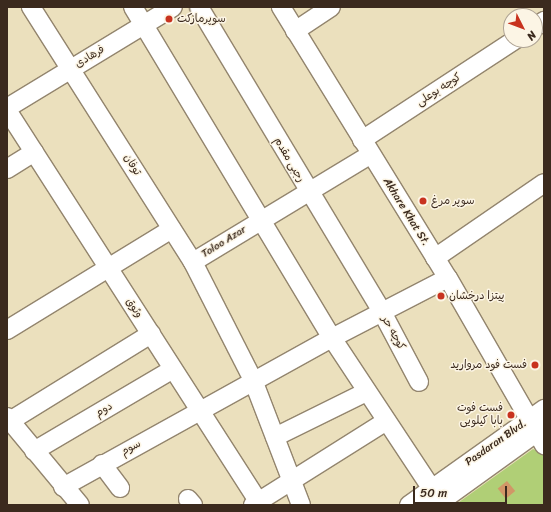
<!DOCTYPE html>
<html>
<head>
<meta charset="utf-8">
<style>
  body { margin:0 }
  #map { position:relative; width:551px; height:512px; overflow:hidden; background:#ebe0bd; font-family:Sriracha,"Playpen Sans Arabic",sans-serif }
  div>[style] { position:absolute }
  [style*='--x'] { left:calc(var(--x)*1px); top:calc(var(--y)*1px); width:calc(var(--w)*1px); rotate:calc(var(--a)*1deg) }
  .green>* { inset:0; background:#b0cf76 }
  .building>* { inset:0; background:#d19667; transform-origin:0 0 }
  .roads { filter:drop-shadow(1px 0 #93856e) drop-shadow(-1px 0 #93856e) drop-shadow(0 1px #93856e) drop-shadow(0 -1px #93856e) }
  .minor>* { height:18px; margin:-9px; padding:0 9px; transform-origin:9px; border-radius:9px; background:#fff }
  .dots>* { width:11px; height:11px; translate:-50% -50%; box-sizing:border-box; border:2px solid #fcf5e5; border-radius:50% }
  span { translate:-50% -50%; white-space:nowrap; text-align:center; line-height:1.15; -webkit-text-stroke:3px #fcf5e5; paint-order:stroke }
  .poi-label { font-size:11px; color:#3b2a1e }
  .left { translate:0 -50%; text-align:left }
  .right { translate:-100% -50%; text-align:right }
  .street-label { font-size:11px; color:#3b2a1e }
  .frame { position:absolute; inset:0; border:8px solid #3b2a1e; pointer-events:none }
  .north { position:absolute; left:503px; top:8px; width:40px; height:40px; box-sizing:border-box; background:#fcf5e5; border:1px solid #afa495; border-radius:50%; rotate:132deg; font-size:11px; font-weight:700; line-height:16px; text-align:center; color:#3b2a1e }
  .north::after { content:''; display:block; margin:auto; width:14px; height:18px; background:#c8321e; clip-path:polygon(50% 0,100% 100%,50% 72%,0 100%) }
  .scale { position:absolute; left:413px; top:486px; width:94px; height:18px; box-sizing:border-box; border:2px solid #3b2a1e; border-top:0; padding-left:5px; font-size:12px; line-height:14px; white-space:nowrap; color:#3b2a1e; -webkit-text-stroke:3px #fcf5e5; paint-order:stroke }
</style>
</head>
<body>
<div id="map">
  <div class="green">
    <i style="clip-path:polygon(533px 449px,544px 454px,544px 505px,455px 505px)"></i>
  </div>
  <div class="building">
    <i style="left:507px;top:481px;width:13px;height:12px;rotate:51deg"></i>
  </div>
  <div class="roads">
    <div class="minor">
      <i style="--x:31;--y:7;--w:302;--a:57.6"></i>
      <i style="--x:133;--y:7;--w:386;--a:59"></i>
      <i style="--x:332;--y:338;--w:56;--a:-27.5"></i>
      <i style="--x:382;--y:312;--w:79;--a:62.1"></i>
      <i style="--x:199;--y:7;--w:356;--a:59"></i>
      <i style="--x:382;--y:312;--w:74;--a:-27.3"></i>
      <i style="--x:281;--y:7;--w:318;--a:58.4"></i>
      <i style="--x:448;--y:278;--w:193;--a:60.1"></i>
      <i style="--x:535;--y:27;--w:11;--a:-34"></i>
      <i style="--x:295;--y:31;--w:43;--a:-33.7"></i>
      <i style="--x:7;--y:108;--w:194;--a:-31.3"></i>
      <i style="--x:7;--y:110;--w:470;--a:57.3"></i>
      <i style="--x:362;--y:140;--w:183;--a:-33.2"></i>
      <i style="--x:7;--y:169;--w:32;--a:-32"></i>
      <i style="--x:435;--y:258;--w:132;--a:-34.5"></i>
      <i style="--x:7;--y:330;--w:193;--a:-31.5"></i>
      <i style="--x:7;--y:417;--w:114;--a:50.3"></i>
      <i style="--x:10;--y:421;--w:166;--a:-31.7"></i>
      <i style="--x:275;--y:437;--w:102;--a:-26.3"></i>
      <i style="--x:34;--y:451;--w:161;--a:-30.5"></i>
      <i style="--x:102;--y:464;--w:30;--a:53"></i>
      <i style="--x:63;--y:487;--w:308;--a:-29"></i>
      <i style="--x:332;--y:338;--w:181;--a:56.5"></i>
      <i style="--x:188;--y:499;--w:8;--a:50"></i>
      <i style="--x:253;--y:505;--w:156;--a:-32.2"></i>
      <i style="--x:301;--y:505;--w:134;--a:-111"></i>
      <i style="--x:253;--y:380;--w:132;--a:-117"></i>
      <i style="--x:193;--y:262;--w:207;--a:-31.2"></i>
      <i style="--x:409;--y:505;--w:166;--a:-35.4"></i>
      <i style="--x:436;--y:505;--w:133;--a:-35.8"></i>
    </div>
  </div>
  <div class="dots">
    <i style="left:169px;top:19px;background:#c8321e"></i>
    <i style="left:423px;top:201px;background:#c8321e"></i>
    <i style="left:441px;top:296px;background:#c8321e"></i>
    <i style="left:535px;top:365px;background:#c8321e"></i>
    <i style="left:511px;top:415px;background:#c8321e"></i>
  </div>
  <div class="poi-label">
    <span class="left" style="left:177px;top:19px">سوپرمارکت</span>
    <span class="left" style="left:431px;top:201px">سوپر مرغ</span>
    <span class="left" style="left:449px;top:296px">پیتزا درخشان</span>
    <span class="right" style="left:527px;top:365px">فست فود مروارید</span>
    <span class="right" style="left:503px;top:415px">فست فوت<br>بابا کیلویی</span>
  </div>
  <div class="street-label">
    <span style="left:90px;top:57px;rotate:-31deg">فرهادی</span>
    <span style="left:439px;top:90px;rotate:-33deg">کوچه بوعلی</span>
    <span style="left:289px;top:160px;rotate:60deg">رجبی مقدم</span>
    <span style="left:132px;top:165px;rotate:58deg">توفان</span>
    <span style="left:406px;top:212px;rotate:58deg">Akhare Khat St.</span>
    <span style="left:224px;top:242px;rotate:-32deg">Toloo Azar</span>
    <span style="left:134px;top:308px;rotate:57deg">وثوق</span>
    <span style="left:393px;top:333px;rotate:61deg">کوچه حر</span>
    <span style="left:104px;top:410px;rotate:-31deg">دوم</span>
    <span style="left:496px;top:443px;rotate:-35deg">Pasdaran Blvd.</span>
    <span style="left:131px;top:448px;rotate:-29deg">سوم</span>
  </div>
  <div class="frame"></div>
  <div class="north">N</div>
  <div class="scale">50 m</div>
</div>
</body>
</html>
